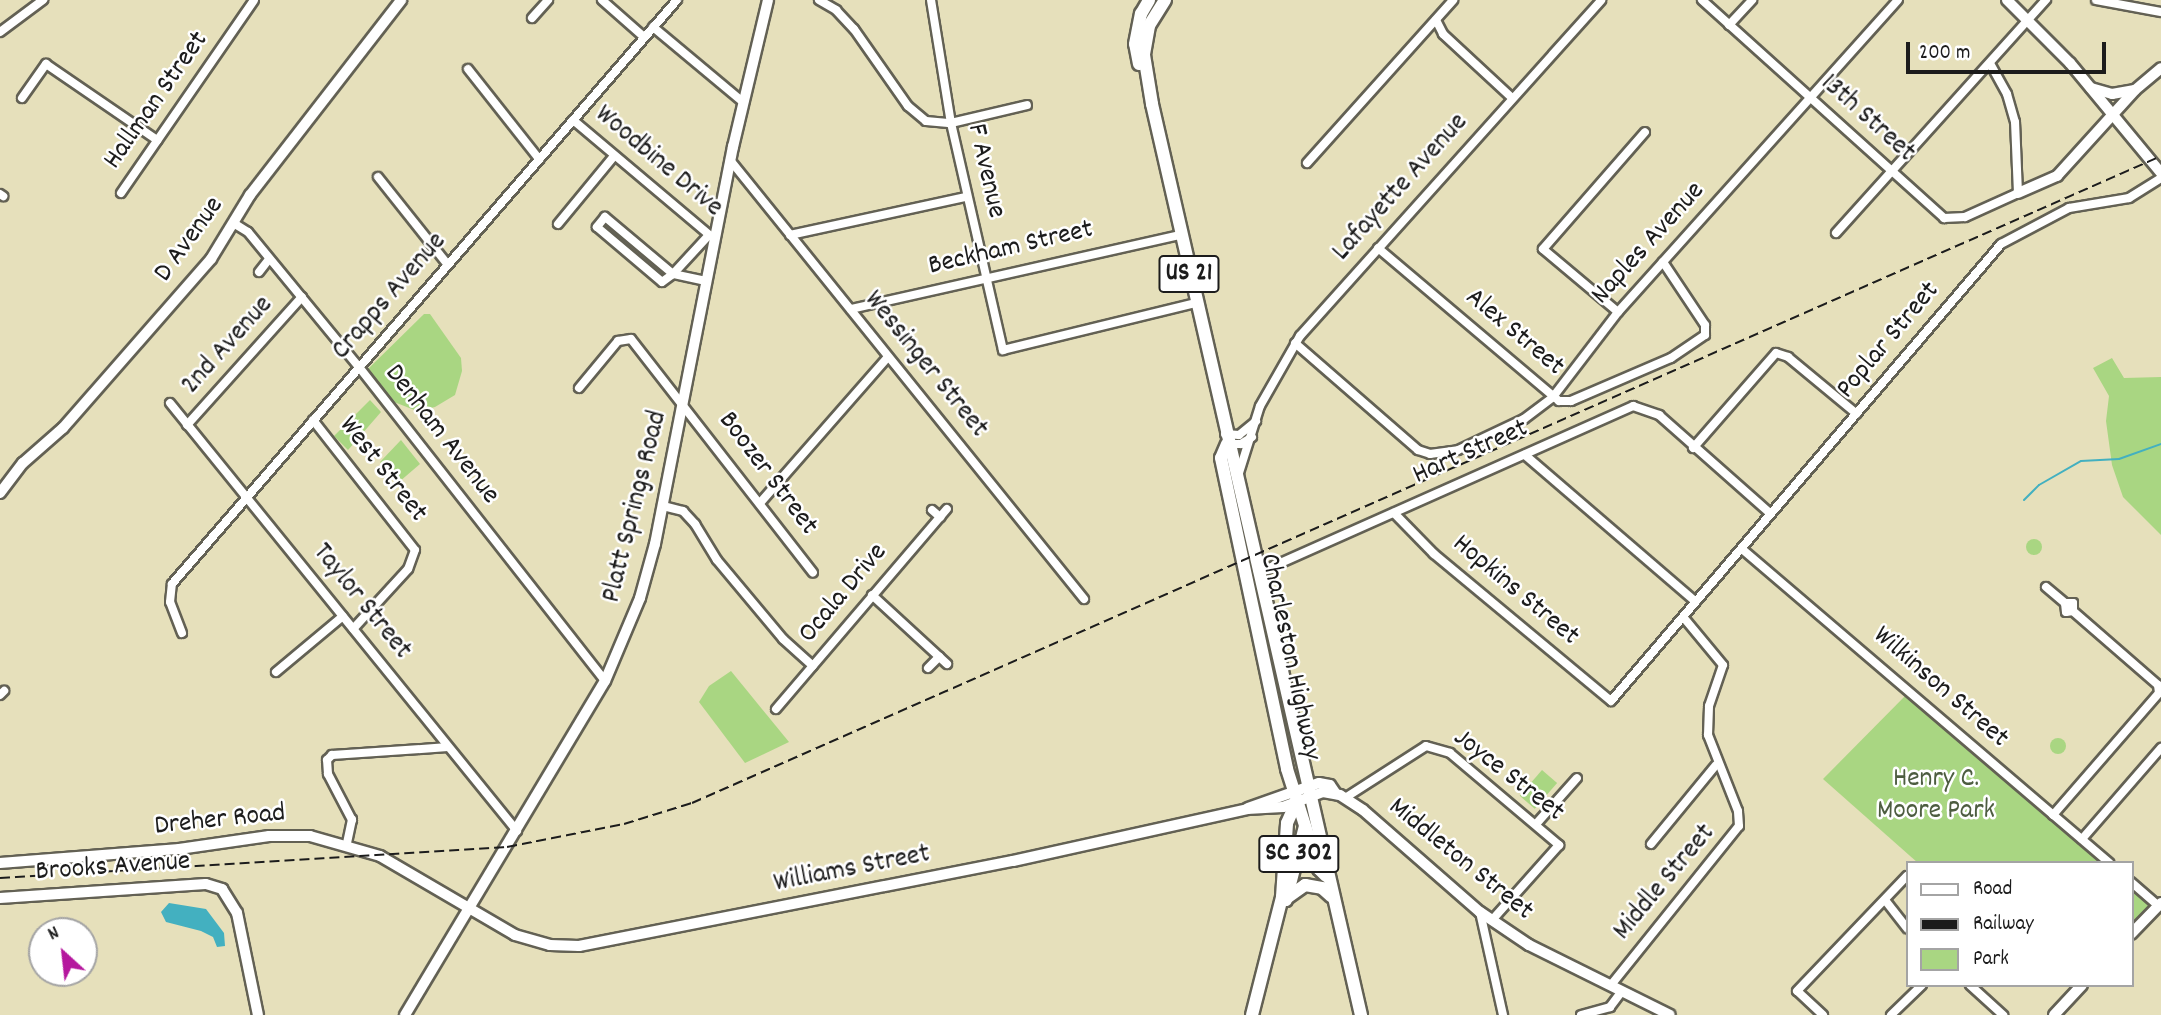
<!DOCTYPE html>
<html>
<head>
<meta charset="utf-8">
<style>
  body { margin:0 }
  #map { position:relative; width:2161px; height:1015px; overflow:hidden; background:#e6e0bb; font-family:Dekko,sans-serif }
  div>[style] { position:absolute }
  [style*='--x'] { left:calc(var(--x)*1px); top:calc(var(--y)*1px); width:calc(var(--w)*1px); rotate:calc(var(--a)*1deg) }
  .green>* { inset:0; background:#a9d682; transform-origin:0 0 }
  .round { border-radius:50% }
  .water>* { inset:0; background:#43b0c0 }
  .stream>* { height:2px; margin:-1px; padding:0 1px; transform-origin:1px; border-radius:1px; background:#43b0c0 }
  .roads { filter:drop-shadow(2px 0 #636154) drop-shadow(-2px 0 #636154) drop-shadow(0 2px #636154) drop-shadow(0 -2px #636154) }
  .minor>* { height:8px; margin:-4px; padding:0 4px; transform-origin:4px; border-radius:4px; background:#fff }
  .tertiary>* { height:10px; margin:-5px; padding:0 5px; transform-origin:5px; border-radius:5px; background:#fff }
  .secondary>* { height:10px; margin:-5px; padding:0 5px; transform-origin:5px; border-radius:5px; background:#fff }
  .primary>* { height:12px; margin:-6px; padding:0 6px; transform-origin:6px; border-radius:6px; background:#fff }
  .rail>* { height:2px; margin-top:-1px; transform-origin:0; background:repeating-linear-gradient(90deg,#1c1c1c 0 10px,transparent 0 15px) }
  span { translate:-50% -50%; white-space:nowrap; text-align:center; line-height:1.15; -webkit-text-stroke:5px #fff; paint-order:stroke }
  .shield-label span { padding:2px 5px; background:#fff; border:2px solid; border-radius:5px; -webkit-text-stroke-width:0 }
  .shield-label { font-size:26px; color:#1c1c1c; font-weight:700 }
  .street-label { font-size:28px; color:#1c1c1c }
  .park-label { font-size:28px; color:#4d5d40 }
  .legend { position:absolute; left:1906px; top:861px; width:228px; height:126px; box-sizing:border-box; background:#fff; border:2px solid #a4a4a4; margin:0; padding:9px 12px; list-style:none; font-size:21px; color:#1c1c1c }
  .legend li { display:flex; align-items:center; gap:14px; height:35px }
  .legend b { width:35px; border:2px solid #a4a4a4 }
  .north { position:absolute; left:28px; top:917px; width:70px; height:70px; box-sizing:border-box; background:#fff; border:2px solid #a4a4a4; border-radius:50%; rotate:333deg; font-size:19px; font-weight:700; line-height:28px; text-align:center; color:#1c1c1c }
  .north::after { content:''; display:block; margin:auto; width:24px; height:32px; background:#b5179e; clip-path:polygon(50% 0,100% 100%,50% 72%,0 100%) }
  .scale { position:absolute; left:1906px; top:42px; width:200px; height:32px; box-sizing:border-box; border:4px solid #1c1c1c; border-top:0; padding-left:9px; font-size:21px; line-height:24px; white-space:nowrap; color:#1c1c1c; -webkit-text-stroke:5px #fff; paint-order:stroke }
</style>
</head>
<body>
<div id="map">
  <div class="green">
    <i style="clip-path:polygon(424px 314px,430px 314px,461px 358px,462px 371px,455px 395px,435px 407px,417px 411px,394px 402px,368px 369px)"></i>
    <i style="clip-path:polygon(2112px 358px,2124px 378px,2161px 377px,2161px 535px,2123px 497px,2112px 465px,2106px 421px,2109px 396px,2093px 368px)"></i>
    <i style="clip-path:polygon(370px 400px,381px 412px,348px 450px,334px 436px)"></i>
    <i style="clip-path:polygon(401px 440px,420px 464px,399px 482px,380px 462px)"></i>
    <i class="round" style="left:2026px;top:539px;width:16px;height:16px"></i>
    <i style="clip-path:polygon(731px 671px,789px 742px,745px 763px,699px 702px,709px 686px)"></i>
    <i style="clip-path:polygon(1909px 692px,2109px 863px,1918px 863px,1823px 779px)"></i>
    <i class="round" style="left:2050px;top:738px;width:16px;height:16px"></i>
    <i style="left:1542px;top:770px;width:20px;height:34px;rotate:41deg"></i>
    <i style="clip-path:polygon(2131px 882px,2159px 906px,2131px 934px)"></i>
  </div>
  <div class="water">
    <i style="clip-path:polygon(169px 903px,206px 909px,224px 933px,225px 946px,217px 947px,213px 937px,201px 931px,166px 922px,161px 912px)"></i>
  </div>
  <div class="stream">
    <i style="--x:2024;--y:500;--w:21;--a:-45"></i>
    <i style="--x:2039;--y:485;--w:48;--a:-29.7"></i>
    <i style="--x:2081;--y:461;--w:38;--a:-3"></i>
    <i style="--x:2119;--y:459;--w:45;--a:-19.7"></i>
  </div>
  <div class="roads">
    <div class="minor">
      <i style="--x:602;--y:0;--w:56;--a:41.4"></i>
      <i style="--x:819;--y:0;--w:20;--a:30"></i>
      <i style="--x:836;--y:10;--w:26;--a:47"></i>
      <i style="--x:854;--y:29;--w:94;--a:55"></i>
      <i style="--x:908;--y:106;--w:23;--a:40"></i>
      <i style="--x:926;--y:121;--w:25;--a:5"></i>
      <i style="--x:951;--y:123;--w:78;--a:-13.3"></i>
      <i style="--x:931;--y:0;--w:125;--a:80.8"></i>
      <i style="--x:951;--y:123;--w:233;--a:77.1"></i>
      <i style="--x:1003;--y:350;--w:199;--a:-13.7"></i>
      <i style="--x:1702;--y:0;--w:326;--a:42"></i>
      <i style="--x:1944;--y:218;--w:21;--a:-3"></i>
      <i style="--x:1965;--y:217;--w:58;--a:-24.4"></i>
      <i style="--x:2018;--y:193;--w:71;--a:-92.4"></i>
      <i style="--x:2015;--y:122;--w:29;--a:-106"></i>
      <i style="--x:2007;--y:94;--w:35;--a:-119"></i>
      <i style="--x:2096;--y:0;--w:66;--a:10.5"></i>
      <i style="--x:532;--y:18;--w:24;--a:-48"></i>
      <i style="--x:1436;--y:20;--w:16;--a:63"></i>
      <i style="--x:1443;--y:34;--w:94;--a:42.8"></i>
      <i style="--x:1729;--y:25;--w:34;--a:-47"></i>
      <i style="--x:653;--y:27;--w:117;--a:39.8"></i>
      <i style="--x:0;--y:32;--w:54;--a:-36.7"></i>
      <i style="--x:468;--y:69;--w:115;--a:51.7"></i>
      <i style="--x:22;--y:98;--w:42;--a:-54.8"></i>
      <i style="--x:46;--y:64;--w:135;--a:34.4"></i>
      <i style="--x:573;--y:120;--w:182;--a:40.1"></i>
      <i style="--x:730;--y:160;--w:564;--a:51.12"></i>
      <i style="--x:1307;--y:163;--w:219;--a:-48.1"></i>
      <i style="--x:378;--y:177;--w:112;--a:51.5"></i>
      <i style="--x:121;--y:193;--w:234;--a:-55.4"></i>
      <i style="--x:0;--y:194;--w:4;--a:34"></i>
      <i style="--x:235;--y:224;--w:15;--a:32"></i>
      <i style="--x:248;--y:232;--w:175;--a:50.6"></i>
      <i style="--x:359;--y:367;--w:399;--a:51.9"></i>
      <i style="--x:558;--y:224;--w:88;--a:-50.5"></i>
      <i style="--x:1836;--y:233;--w:314;--a:-48"></i>
      <i style="--x:790;--y:235;--w:180;--a:-12.2"></i>
      <i style="--x:1378;--y:248;--w:237;--a:40.2"></i>
      <i style="--x:1559;--y:401;--w:12;--a:0"></i>
      <i style="--x:1571;--y:401;--w:109;--a:-23.3"></i>
      <i style="--x:1671;--y:358;--w:41;--a:-34.1"></i>
      <i style="--x:1705;--y:335;--w:10;--a:-90"></i>
      <i style="--x:1705;--y:325;--w:76;--a:-123.7"></i>
      <i style="--x:259;--y:272;--w:16;--a:-52"></i>
      <i style="--x:706;--y:281;--w:34;--a:-168"></i>
      <i style="--x:673;--y:274;--w:89;--a:-140"></i>
      <i style="--x:605;--y:217;--w:13;--a:129"></i>
      <i style="--x:597;--y:227;--w:85;--a:40.2"></i>
      <i style="--x:662;--y:282;--w:14;--a:-36"></i>
      <i style="--x:673;--y:274;--w:53;--a:-47.3"></i>
      <i style="--x:851;--y:309;--w:337;--a:-12.7"></i>
      <i style="--x:1618;--y:312;--w:98;--a:-140"></i>
      <i style="--x:1543;--y:249;--w:155;--a:-48.9"></i>
      <i style="--x:1295;--y:343;--w:163;--a:41"></i>
      <i style="--x:1418;--y:450;--w:13;--a:18"></i>
      <i style="--x:1430;--y:454;--w:28;--a:-8"></i>
      <i style="--x:1458;--y:450;--w:73;--a:-25.2"></i>
      <i style="--x:1524;--y:419;--w:36;--a:-37"></i>
      <i style="--x:1553;--y:397;--w:107;--a:-52.6"></i>
      <i style="--x:1618;--y:312;--w:419;--a:-48.1"></i>
      <i style="--x:579;--y:388;--w:61;--a:-50.3"></i>
      <i style="--x:618;--y:341;--w:13;--a:-9"></i>
      <i style="--x:631;--y:339;--w:296;--a:52.1"></i>
      <i style="--x:170;--y:403;--w:551;--a:50.97"></i>
      <i style="--x:313;--y:420;--w:165;--a:51.9"></i>
      <i style="--x:415;--y:550;--w:20;--a:110"></i>
      <i style="--x:408;--y:569;--w:81;--a:132.5"></i>
      <i style="--x:187;--y:425;--w:172;--a:-48.1"></i>
      <i style="--x:1225;--y:434;--w:14;--a:4"></i>
      <i style="--x:1239;--y:435;--w:22;--a:-39"></i>
      <i style="--x:1227;--y:444;--w:14;--a:0"></i>
      <i style="--x:1241;--y:444;--w:13;--a:-32"></i>
      <i style="--x:1693;--y:448;--w:126;--a:-48.9"></i>
      <i style="--x:1776;--y:353;--w:13;--a:18"></i>
      <i style="--x:1788;--y:357;--w:89;--a:39.6"></i>
      <i style="--x:1525;--y:455;--w:225;--a:40.7"></i>
      <i style="--x:1238;--y:476;--w:73;--a:-72.6"></i>
      <i style="--x:1260;--y:406;--w:81;--a:-60.3"></i>
      <i style="--x:1300;--y:336;--w:451;--a:-48.1"></i>
      <i style="--x:760;--y:503;--w:194;--a:-48.8"></i>
      <i style="--x:663;--y:506;--w:21;--a:14"></i>
      <i style="--x:683;--y:511;--w:18;--a:47"></i>
      <i style="--x:695;--y:524;--w:42;--a:58.6"></i>
      <i style="--x:717;--y:560;--w:103;--a:50.1"></i>
      <i style="--x:783;--y:639;--w:40;--a:42"></i>
      <i style="--x:932;--y:510;--w:11;--a:41"></i>
      <i style="--x:1394;--y:513;--w:57;--a:45.7"></i>
      <i style="--x:1434;--y:554;--w:230;--a:39.7"></i>
      <i style="--x:1611;--y:701;--w:601;--a:-49.52"></i>
      <i style="--x:2001;--y:244;--w:77;--a:-27.9"></i>
      <i style="--x:2069;--y:208;--w:61;--a:-9.5"></i>
      <i style="--x:2129;--y:198;--w:38;--a:-32"></i>
      <i style="--x:1742;--y:549;--w:483;--a:40.5"></i>
      <i style="--x:1258;--y:573;--w:411;--a:-24"></i>
      <i style="--x:1633;--y:406;--w:28;--a:19"></i>
      <i style="--x:1659;--y:415;--w:149;--a:41.5"></i>
      <i style="--x:2046;--y:587;--w:25;--a:40"></i>
      <i style="--x:2065;--y:603;--w:9;--a:84"></i>
      <i style="--x:2066;--y:612;--w:7;--a:-8"></i>
      <i style="--x:2073;--y:611;--w:8;--a:-90"></i>
      <i style="--x:2073;--y:603;--w:8;--a:180"></i>
      <i style="--x:872;--y:595;--w:102;--a:42.6"></i>
      <i style="--x:182;--y:633;--w:33;--a:-111"></i>
      <i style="--x:170;--y:602;--w:18;--a:-84"></i>
      <i style="--x:172;--y:584;--w:772;--a:-49.15"></i>
      <i style="--x:928;--y:668;--w:16;--a:-45"></i>
      <i style="--x:276;--y:672;--w:87;--a:-39.9"></i>
      <i style="--x:0;--y:695;--w:6;--a:-45"></i>
      <i style="--x:776;--y:709;--w:263;--a:-49.5"></i>
      <i style="--x:1345;--y:798;--w:96;--a:-32.7"></i>
      <i style="--x:1426;--y:746;--w:25;--a:16"></i>
      <i style="--x:1450;--y:753;--w:143;--a:40.2"></i>
      <i style="--x:1559;--y:845;--w:98;--a:131.7"></i>
      <i style="--x:2053;--y:815;--w:162;--a:-49"></i>
      <i style="--x:2159;--y:693;--w:8;--a:-97"></i>
      <i style="--x:2158;--y:685;--w:113;--a:-139"></i>
      <i style="--x:1537;--y:823;--w:60;--a:-48.4"></i>
      <i style="--x:2082;--y:839;--w:121;--a:-49"></i>
      <i style="--x:347;--y:843;--w:24;--a:-78"></i>
      <i style="--x:352;--y:820;--w:52;--a:-117.6"></i>
      <i style="--x:328;--y:774;--w:14;--a:-94"></i>
      <i style="--x:327;--y:760;--w:7;--a:-45"></i>
      <i style="--x:332;--y:755;--w:116;--a:-3.9"></i>
      <i style="--x:1651;--y:844;--w:102;--a:-50.6"></i>
      <i style="--x:2131;--y:882;--w:37;--a:41"></i>
      <i style="--x:1885;--y:900;--w:36;--a:52"></i>
      <i style="--x:1480;--y:912;--w:106;--a:77.4"></i>
      <i style="--x:1611;--y:985;--w:204;--a:-51.2"></i>
      <i style="--x:1739;--y:826;--w:15;--a:-94"></i>
      <i style="--x:1738;--y:811;--w:82;--a:-111.5"></i>
      <i style="--x:1708;--y:735;--w:29;--a:-88"></i>
      <i style="--x:1709;--y:706;--w:43;--a:-71.1"></i>
      <i style="--x:1723;--y:665;--w:61;--a:-129.7"></i>
      <i style="--x:1970;--y:985;--w:45;--a:42.3"></i>
      <i style="--x:1581;--y:1015;--w:30;--a:-15"></i>
      <i style="--x:1610;--y:1007;--w:20;--a:-53"></i>
      <i style="--x:1823;--y:1015;--w:35;--a:-137"></i>
      <i style="--x:1797;--y:991;--w:159;--a:-46.3"></i>
      <i style="--x:1891;--y:1015;--w:43;--a:-44.1"></i>
    </div>
    <div class="tertiary">
      <i style="--x:2018;--y:193;--w:43;--a:-23.6"></i>
      <i style="--x:2057;--y:176;--w:116;--a:-47.8"></i>
      <i style="--x:2135;--y:90;--w:34;--a:-40"></i>
      <i style="--x:0;--y:493;--w:38;--a:-53"></i>
      <i style="--x:23;--y:463;--w:53;--a:-41.2"></i>
      <i style="--x:63;--y:428;--w:225;--a:-48.8"></i>
      <i style="--x:211;--y:259;--w:75;--a:-58.6"></i>
      <i style="--x:250;--y:195;--w:247;--a:-52.2"></i>
      <i style="--x:1248;--y:808;--w:75;--a:-19.4"></i>
      <i style="--x:1319;--y:783;--w:11;--a:10"></i>
      <i style="--x:1330;--y:785;--w:11;--a:56"></i>
      <i style="--x:0;--y:863;--w:180;--a:-4.5"></i>
      <i style="--x:179;--y:849;--w:91;--a:-8.2"></i>
      <i style="--x:269;--y:836;--w:41;--a:0"></i>
      <i style="--x:310;--y:836;--w:73;--a:15.9"></i>
      <i style="--x:380;--y:856;--w:156;--a:30.3"></i>
      <i style="--x:515;--y:935;--w:36;--a:16"></i>
      <i style="--x:550;--y:945;--w:29;--a:2"></i>
      <i style="--x:579;--y:946;--w:442;--a:-11.1"></i>
      <i style="--x:1013;--y:861;--w:240;--a:-12.5"></i>
      <i style="--x:1247;--y:809;--w:36;--a:-3"></i>
      <i style="--x:1283;--y:807;--w:43;--a:-20.6"></i>
      <i style="--x:1323;--y:792;--w:17;--a:10"></i>
      <i style="--x:1340;--y:795;--w:27;--a:33"></i>
      <i style="--x:1363;--y:810;--w:155;--a:41.1"></i>
      <i style="--x:1480;--y:912;--w:59;--a:34"></i>
      <i style="--x:1529;--y:945;--w:157;--a:26.4"></i>
      <i style="--x:0;--y:898;--w:206;--a:-3.9"></i>
      <i style="--x:206;--y:884;--w:17;--a:17"></i>
      <i style="--x:222;--y:889;--w:28;--a:58"></i>
      <i style="--x:237;--y:913;--w:104;--a:78.4"></i>
      <i style="--x:2131;--y:934;--w:43;--a:-45.9"></i>
      <i style="--x:2054;--y:1015;--w:41;--a:-47"></i>
    </div>
    <div class="secondary">
      <i style="--x:2007;--y:0;--w:89;--a:45"></i>
      <i style="--x:2070;--y:63;--w:143;--a:50.4"></i>
      <i style="--x:2091;--y:88;--w:22;--a:16"></i>
      <i style="--x:2112;--y:94;--w:23;--a:-10"></i>
      <i style="--x:405;--y:1015;--w:389;--a:-59.1"></i>
      <i style="--x:605;--y:681;--w:90;--a:-67.1"></i>
      <i style="--x:640;--y:598;--w:56;--a:-74.5"></i>
      <i style="--x:655;--y:544;--w:405;--a:-78.9"></i>
      <i style="--x:733;--y:147;--w:151;--a:-76.6"></i>
    </div>
    <div class="primary">
      <i style="--x:1165;--y:0;--w:31;--a:122"></i>
      <i style="--x:1149;--y:26;--w:29;--a:100"></i>
      <i style="--x:1144;--y:55;--w:50;--a:80.7"></i>
      <i style="--x:1152;--y:104;--w:935;--a:77.08"></i>
      <i style="--x:1139;--y:64;--w:20;--a:-101"></i>
      <i style="--x:1135;--y:44;--w:31;--a:-79"></i>
      <i style="--x:1141;--y:14;--w:16;--a:-60"></i>
      <i style="--x:1227;--y:444;--w:15;--a:113"></i>
      <i style="--x:1221;--y:458;--w:318;--a:78"></i>
      <i style="--x:1287;--y:769;--w:105;--a:72.3"></i>
      <i style="--x:1319;--y:869;--w:10;--a:45"></i>
      <i style="--x:1288;--y:897;--w:21;--a:-35"></i>
      <i style="--x:1305;--y:885;--w:17;--a:10"></i>
      <i style="--x:1322;--y:888;--w:12;--a:42"></i>
      <i style="--x:1286;--y:900;--w:76;--a:-75.6"></i>
      <i style="--x:1252;--y:1015;--w:122;--a:-75.7"></i>
      <i style="--x:1282;--y:897;--w:74;--a:-86.1"></i>
      <i style="--x:1287;--y:823;--w:24;--a:-66"></i>
    </div>
  </div>
  <div class="rail">
    <i style="--x:0;--y:878;--w:508;--a:-3.5"></i>
    <i style="--x:507;--y:847;--w:119;--a:-11.1"></i>
    <i style="--x:624;--y:824;--w:71;--a:-17.2"></i>
    <i style="--x:692;--y:803;--w:1605;--a:-23.77"></i>
  </div>
  <div class="shield-label">
    <span style="left:1189px;top:274px">US 21</span>
    <span style="left:1299px;top:854px">SC 302</span>
  </div>
  <div class="street-label">
    <span style="left:157px;top:101px;rotate:-55deg">Hallman Street</span>
    <span style="left:1867px;top:119px;rotate:42deg">13th Street</span>
    <span style="left:658px;top:162px;rotate:40deg">Woodbine Drive</span>
    <span style="left:985px;top:171px;rotate:77deg">F Avenue</span>
    <span style="left:1401px;top:188px;rotate:-48deg">Lafayette Avenue</span>
    <span style="left:190px;top:240px;rotate:-54deg">D Avenue</span>
    <span style="left:1649px;top:244px;rotate:-48deg">Naples Avenue</span>
    <span style="left:1011px;top:249px;rotate:-13deg">Beckham Street</span>
    <span style="left:390px;top:297px;rotate:-49deg">Crapps Avenue</span>
    <span style="left:1514px;top:333px;rotate:40deg">Alex Street</span>
    <span style="left:1889px;top:341px;rotate:-50deg">Poplar Street</span>
    <span style="left:228px;top:346px;rotate:-48deg">2nd Avenue</span>
    <span style="left:925px;top:365px;rotate:51deg">Wessinger Street</span>
    <span style="left:441px;top:435px;rotate:52deg">Denham Avenue</span>
    <span style="left:1471px;top:453px;rotate:-24deg">Hart Street</span>
    <span style="left:382px;top:470px;rotate:52deg">West Street</span>
    <span style="left:767px;top:474px;rotate:53deg">Boozer Street</span>
    <span style="left:636px;top:507px;rotate:-76deg">Platt Springs Road</span>
    <span style="left:1515px;top:591px;rotate:40deg">Hopkins Street</span>
    <span style="left:844px;top:594px;rotate:-50deg">Ocala Drive</span>
    <span style="left:361px;top:602px;rotate:51deg">Taylor Street</span>
    <span style="left:1289px;top:657px;rotate:78deg">Charleston Highway</span>
    <span style="left:1940px;top:688px;rotate:41deg">Wilkinson Street</span>
    <span style="left:1508px;top:776px;rotate:38deg">Joyce Street</span>
    <span style="left:220px;top:821px;rotate:-6deg">Dreher Road</span>
    <span style="left:1460px;top:860px;rotate:39deg">Middleton Street</span>
    <span style="left:113px;top:868px;rotate:-4deg">Brooks Avenue</span>
    <span style="left:852px;top:870px;rotate:-11deg">Williams Street</span>
    <span style="left:1665px;top:883px;rotate:-50deg">Middle Street</span>
  </div>
  <div class="park-label">
    <span style="left:1936px;top:796px">Henry C.<br>Moore Park</span>
  </div>
  <ul class="legend">
  <li><b style="height:9px;background:#fff"></b>Road</li>
  <li><b style="height:9px;background:#1c1c1c"></b>Railway</li>
  <li><b style="height:19px;background:#a9d682"></b>Park</li>
  </ul>
  <div class="north">N</div>
  <div class="scale">200 m</div>
</div>
</body>
</html>
